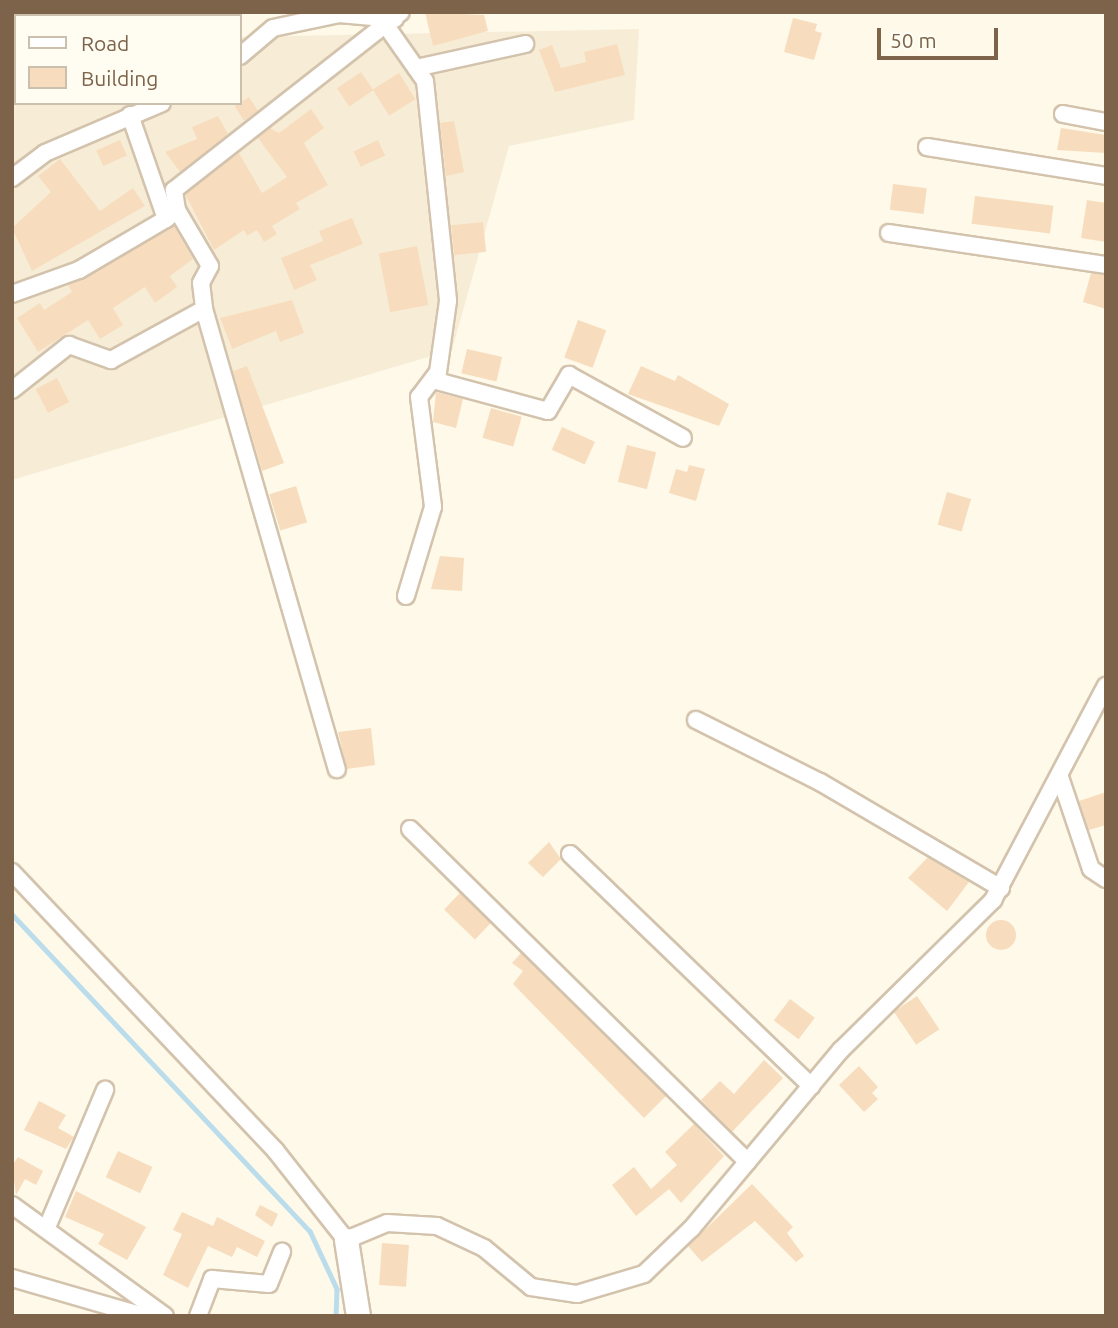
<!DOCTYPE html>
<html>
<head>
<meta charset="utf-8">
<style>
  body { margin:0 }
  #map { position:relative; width:1118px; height:1328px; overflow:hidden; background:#fef9e9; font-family:Ubuntu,sans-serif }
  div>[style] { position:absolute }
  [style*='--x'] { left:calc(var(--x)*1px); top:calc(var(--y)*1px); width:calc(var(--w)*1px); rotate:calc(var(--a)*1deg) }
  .residential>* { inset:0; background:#f7edd7 }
  .stream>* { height:4.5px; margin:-2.25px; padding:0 2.25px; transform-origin:2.25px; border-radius:2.25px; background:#bbddeb }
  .building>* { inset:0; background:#f7ddbe; transform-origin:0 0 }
  .round { border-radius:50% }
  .roads { filter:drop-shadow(2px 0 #d3c3ad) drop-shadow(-2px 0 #d3c3ad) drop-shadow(0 2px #d3c3ad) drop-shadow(0 -2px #d3c3ad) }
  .street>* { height:16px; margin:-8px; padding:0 8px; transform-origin:8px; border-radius:8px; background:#fff }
  .secondary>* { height:23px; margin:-11.5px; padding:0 11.5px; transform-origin:11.5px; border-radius:11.5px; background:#fff }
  span { translate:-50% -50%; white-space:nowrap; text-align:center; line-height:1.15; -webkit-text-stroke:5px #fffcf2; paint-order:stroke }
  .frame { position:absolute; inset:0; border:14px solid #7d6349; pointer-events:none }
  .legend { position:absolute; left:14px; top:14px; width:228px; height:91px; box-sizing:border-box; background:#fffcf2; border:2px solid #cbbfae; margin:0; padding:9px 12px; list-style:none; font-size:21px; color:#7d6349 }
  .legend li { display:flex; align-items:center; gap:14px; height:35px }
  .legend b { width:35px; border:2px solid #cbbfae }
  .scale { position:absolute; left:877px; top:28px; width:121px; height:32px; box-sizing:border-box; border:4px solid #7d6349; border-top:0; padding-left:9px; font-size:21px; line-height:24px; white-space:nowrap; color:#7d6349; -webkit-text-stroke:5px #fffcf2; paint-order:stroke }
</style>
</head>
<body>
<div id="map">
  <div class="residential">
    <i style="clip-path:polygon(639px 29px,634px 120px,509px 146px,452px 350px,12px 480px,12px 41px,16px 103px,240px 103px,240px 37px)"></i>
  </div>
  <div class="stream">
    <i style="--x:12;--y:914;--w:435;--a:46.8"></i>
    <i style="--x:310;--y:1231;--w:64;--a:65"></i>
    <i style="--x:337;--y:1289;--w:27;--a:92"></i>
  </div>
  <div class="building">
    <i style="clip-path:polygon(425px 12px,484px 15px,488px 31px,433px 46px)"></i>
    <i style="clip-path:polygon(793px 18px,817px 24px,815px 31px,822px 33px,814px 60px,784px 52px)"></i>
    <i style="clip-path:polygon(617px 44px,625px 75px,555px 92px,539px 50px,552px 45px,561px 68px,586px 62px,584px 52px)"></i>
    <i style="left:361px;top:72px;width:22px;height:29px;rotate:56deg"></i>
    <i style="left:399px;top:73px;width:31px;height:31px;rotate:58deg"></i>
    <i style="left:249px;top:97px;width:17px;height:17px;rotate:57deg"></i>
    <i style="clip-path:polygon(311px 109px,324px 128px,304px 143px,328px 185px,296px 203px,300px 209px,272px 226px,277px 234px,264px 242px,257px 230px,247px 236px,244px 230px,214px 250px,185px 194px,239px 153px,262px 193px,287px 177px,258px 138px,270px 128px,279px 133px)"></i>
    <i style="clip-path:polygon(218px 116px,228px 134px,180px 172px,165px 152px,197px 139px,192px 127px)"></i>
    <i style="clip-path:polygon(454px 121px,464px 172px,446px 176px,440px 123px)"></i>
    <i style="clip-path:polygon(1061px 128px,1106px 135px,1106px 153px,1057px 150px)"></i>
    <i style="left:120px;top:140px;width:17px;height:26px;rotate:66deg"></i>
    <i style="left:378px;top:140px;width:17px;height:27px;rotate:65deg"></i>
    <i style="clip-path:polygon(60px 159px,100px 211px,133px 188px,145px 206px,32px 271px,12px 228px,51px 192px,38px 176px)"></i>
    <i style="left:893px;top:184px;width:34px;height:26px;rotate:7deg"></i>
    <i style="left:975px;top:196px;width:79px;height:28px;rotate:7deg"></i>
    <i style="clip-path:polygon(1087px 200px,1106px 203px,1106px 242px,1081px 238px)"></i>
    <i style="clip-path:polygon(352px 218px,363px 244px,310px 265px,317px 280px,294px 290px,281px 258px,323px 241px,319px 231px)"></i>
    <i style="left:483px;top:222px;width:30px;height:32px;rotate:84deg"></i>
    <i style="clip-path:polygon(174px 226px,193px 259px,170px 276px,177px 287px,155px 303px,145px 287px,113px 308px,123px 325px,100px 339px,88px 320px,38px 352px,17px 318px,40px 303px,44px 310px,72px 292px,68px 285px)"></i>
    <i style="left:417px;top:246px;width:60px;height:39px;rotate:79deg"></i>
    <i style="clip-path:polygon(1091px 273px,1106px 275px,1106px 309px,1083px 302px)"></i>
    <i style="clip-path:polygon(292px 300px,304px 333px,280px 342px,276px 331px,232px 349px,220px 318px)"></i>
    <i style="left:578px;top:320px;width:30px;height:40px;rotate:20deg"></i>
    <i style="left:467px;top:349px;width:36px;height:25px;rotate:13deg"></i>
    <i style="clip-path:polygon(247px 366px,284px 463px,262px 471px,233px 371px)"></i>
    <i style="clip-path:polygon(641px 366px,675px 381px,678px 375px,729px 404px,719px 426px,628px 394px)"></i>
    <i style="left:57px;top:378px;width:27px;height:24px;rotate:63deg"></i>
    <i style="clip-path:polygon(436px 392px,463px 399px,456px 428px,433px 422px)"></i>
    <i style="left:491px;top:408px;width:32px;height:31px;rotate:16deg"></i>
    <i style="left:562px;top:427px;width:36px;height:25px;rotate:24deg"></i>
    <i style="left:627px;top:445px;width:30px;height:38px;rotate:14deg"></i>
    <i style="clip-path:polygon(689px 465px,705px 469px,696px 501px,669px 493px,676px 469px,687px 472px)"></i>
    <i style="left:296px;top:486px;width:38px;height:28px;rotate:73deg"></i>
    <i style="left:947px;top:492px;width:25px;height:34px;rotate:16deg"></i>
    <i style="clip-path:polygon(440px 556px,464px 558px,462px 591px,431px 589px)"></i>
    <i style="clip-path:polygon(371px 728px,375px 765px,347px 769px,338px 732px)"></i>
    <i style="clip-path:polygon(1106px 792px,1106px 825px,1089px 830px,1079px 801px)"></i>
    <i style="clip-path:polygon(549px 842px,561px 859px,543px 877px,528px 863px)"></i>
    <i style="clip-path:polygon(928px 857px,969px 882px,947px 911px,908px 878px)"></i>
    <i style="left:460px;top:893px;width:43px;height:23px;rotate:44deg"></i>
    <i class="round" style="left:986px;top:920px;width:30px;height:30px"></i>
    <i style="clip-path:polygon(521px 953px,666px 1096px,644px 1118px,513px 984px,523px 971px,512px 963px)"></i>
    <i style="left:917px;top:996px;width:40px;height:28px;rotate:56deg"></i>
    <i style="left:790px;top:999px;width:31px;height:27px;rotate:37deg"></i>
    <i style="clip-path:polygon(764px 1060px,783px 1078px,732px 1132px,701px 1100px,720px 1081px,734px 1094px)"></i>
    <i style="clip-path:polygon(859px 1066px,878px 1087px,872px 1093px,878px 1099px,864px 1112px,839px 1085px)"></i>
    <i style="clip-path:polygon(39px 1101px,66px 1115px,58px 1128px,74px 1137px,66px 1149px,24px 1130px)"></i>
    <i style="clip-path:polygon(694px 1124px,724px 1156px,681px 1203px,669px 1189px,636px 1216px,612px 1185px,634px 1167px,651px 1189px,677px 1165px,665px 1152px)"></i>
    <i style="left:118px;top:1151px;width:38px;height:29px;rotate:25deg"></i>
    <i style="clip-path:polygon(18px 1157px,43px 1171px,36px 1185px,25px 1179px,16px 1195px,12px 1166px)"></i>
    <i style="clip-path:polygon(752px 1184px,793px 1227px,787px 1233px,804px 1256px,796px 1262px,755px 1221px,702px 1262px,688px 1246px)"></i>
    <i style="clip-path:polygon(76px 1191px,146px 1227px,127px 1260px,98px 1244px,104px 1234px,65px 1217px)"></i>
    <i style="clip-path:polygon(260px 1205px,278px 1214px,272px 1227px,255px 1215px)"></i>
    <i style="clip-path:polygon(182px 1212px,213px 1226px,217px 1217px,265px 1241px,257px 1257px,237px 1247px,232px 1257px,208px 1246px,188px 1288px,163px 1275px,182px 1234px,173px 1230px)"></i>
    <i style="left:382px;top:1243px;width:27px;height:42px;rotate:4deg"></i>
  </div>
  <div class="roads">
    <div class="street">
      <i style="--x:200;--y:12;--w:6;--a:45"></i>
      <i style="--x:387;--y:27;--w:66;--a:54.9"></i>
      <i style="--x:425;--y:81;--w:221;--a:84"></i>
      <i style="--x:448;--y:301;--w:72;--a:98"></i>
      <i style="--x:438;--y:372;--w:31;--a:127"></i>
      <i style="--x:419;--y:397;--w:111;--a:82.7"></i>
      <i style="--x:433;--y:507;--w:93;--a:106.9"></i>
      <i style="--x:240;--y:56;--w:43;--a:-40.3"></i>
      <i style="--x:273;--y:28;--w:67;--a:-12"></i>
      <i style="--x:339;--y:14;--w:56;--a:5.1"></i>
      <i style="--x:416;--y:68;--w:112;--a:-12.4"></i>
      <i style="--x:1063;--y:114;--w:44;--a:10.5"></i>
      <i style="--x:130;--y:115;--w:110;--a:70.9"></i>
      <i style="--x:927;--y:147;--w:181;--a:9.2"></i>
      <i style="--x:12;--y:178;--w:41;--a:-37.1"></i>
      <i style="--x:45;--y:153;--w:127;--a:-23.1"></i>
      <i style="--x:177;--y:210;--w:65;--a:59.5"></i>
      <i style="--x:210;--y:266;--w:19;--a:118"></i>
      <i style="--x:201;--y:283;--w:26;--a:83"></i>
      <i style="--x:204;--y:309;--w:479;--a:73.9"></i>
      <i style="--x:889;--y:233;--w:219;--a:8.4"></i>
      <i style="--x:12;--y:294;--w:71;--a:-19.7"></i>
      <i style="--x:79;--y:270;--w:101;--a:-30.4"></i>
      <i style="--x:166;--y:219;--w:14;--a:-39"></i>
      <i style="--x:177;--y:210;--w:20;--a:-99"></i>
      <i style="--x:174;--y:190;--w:288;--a:-38.1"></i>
      <i style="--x:433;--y:380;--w:119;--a:15.1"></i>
      <i style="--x:548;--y:411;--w:42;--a:-59.7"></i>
      <i style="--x:569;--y:375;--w:130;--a:28.9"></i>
      <i style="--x:12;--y:390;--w:73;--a:-38.3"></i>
      <i style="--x:69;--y:345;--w:45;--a:19.7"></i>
      <i style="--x:111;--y:360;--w:106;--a:-28.7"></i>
      <i style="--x:696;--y:720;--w:139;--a:26.6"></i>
      <i style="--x:820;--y:782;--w:210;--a:30.4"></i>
      <i style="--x:1060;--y:777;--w:97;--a:71.4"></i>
      <i style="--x:1091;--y:869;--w:18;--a:34"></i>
      <i style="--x:410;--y:829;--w:474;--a:44.6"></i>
      <i style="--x:570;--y:854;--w:335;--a:43.9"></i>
      <i style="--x:12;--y:872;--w:383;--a:46.6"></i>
      <i style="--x:275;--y:1150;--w:115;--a:51.7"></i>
      <i style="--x:346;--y:1240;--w:44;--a:-22.5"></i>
      <i style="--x:387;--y:1223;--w:50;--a:3.4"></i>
      <i style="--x:437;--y:1226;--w:52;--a:25.1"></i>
      <i style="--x:484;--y:1248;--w:61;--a:39.7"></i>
      <i style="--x:531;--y:1287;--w:47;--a:8.7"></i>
      <i style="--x:577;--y:1294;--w:70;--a:-16.6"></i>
      <i style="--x:644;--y:1274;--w:66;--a:-43.8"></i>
      <i style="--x:692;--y:1228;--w:232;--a:-50.1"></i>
      <i style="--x:841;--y:1050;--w:214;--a:-44.6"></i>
      <i style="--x:993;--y:900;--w:242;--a:-62.2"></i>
      <i style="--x:12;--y:1205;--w:189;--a:36"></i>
      <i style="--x:48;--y:1225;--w:147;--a:-67.1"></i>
      <i style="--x:12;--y:1278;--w:137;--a:16.1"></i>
      <i style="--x:198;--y:1316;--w:40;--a:-69"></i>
      <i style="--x:212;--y:1279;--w:57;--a:5"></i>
      <i style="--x:269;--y:1284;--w:35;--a:-68"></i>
    </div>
    <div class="secondary">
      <i style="--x:346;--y:1240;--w:77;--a:81"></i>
    </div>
  </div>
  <div class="frame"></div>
  <ul class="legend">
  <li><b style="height:9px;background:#fff"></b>Road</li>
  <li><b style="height:19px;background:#f7ddbe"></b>Building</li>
  </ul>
  <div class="scale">50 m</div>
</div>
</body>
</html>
